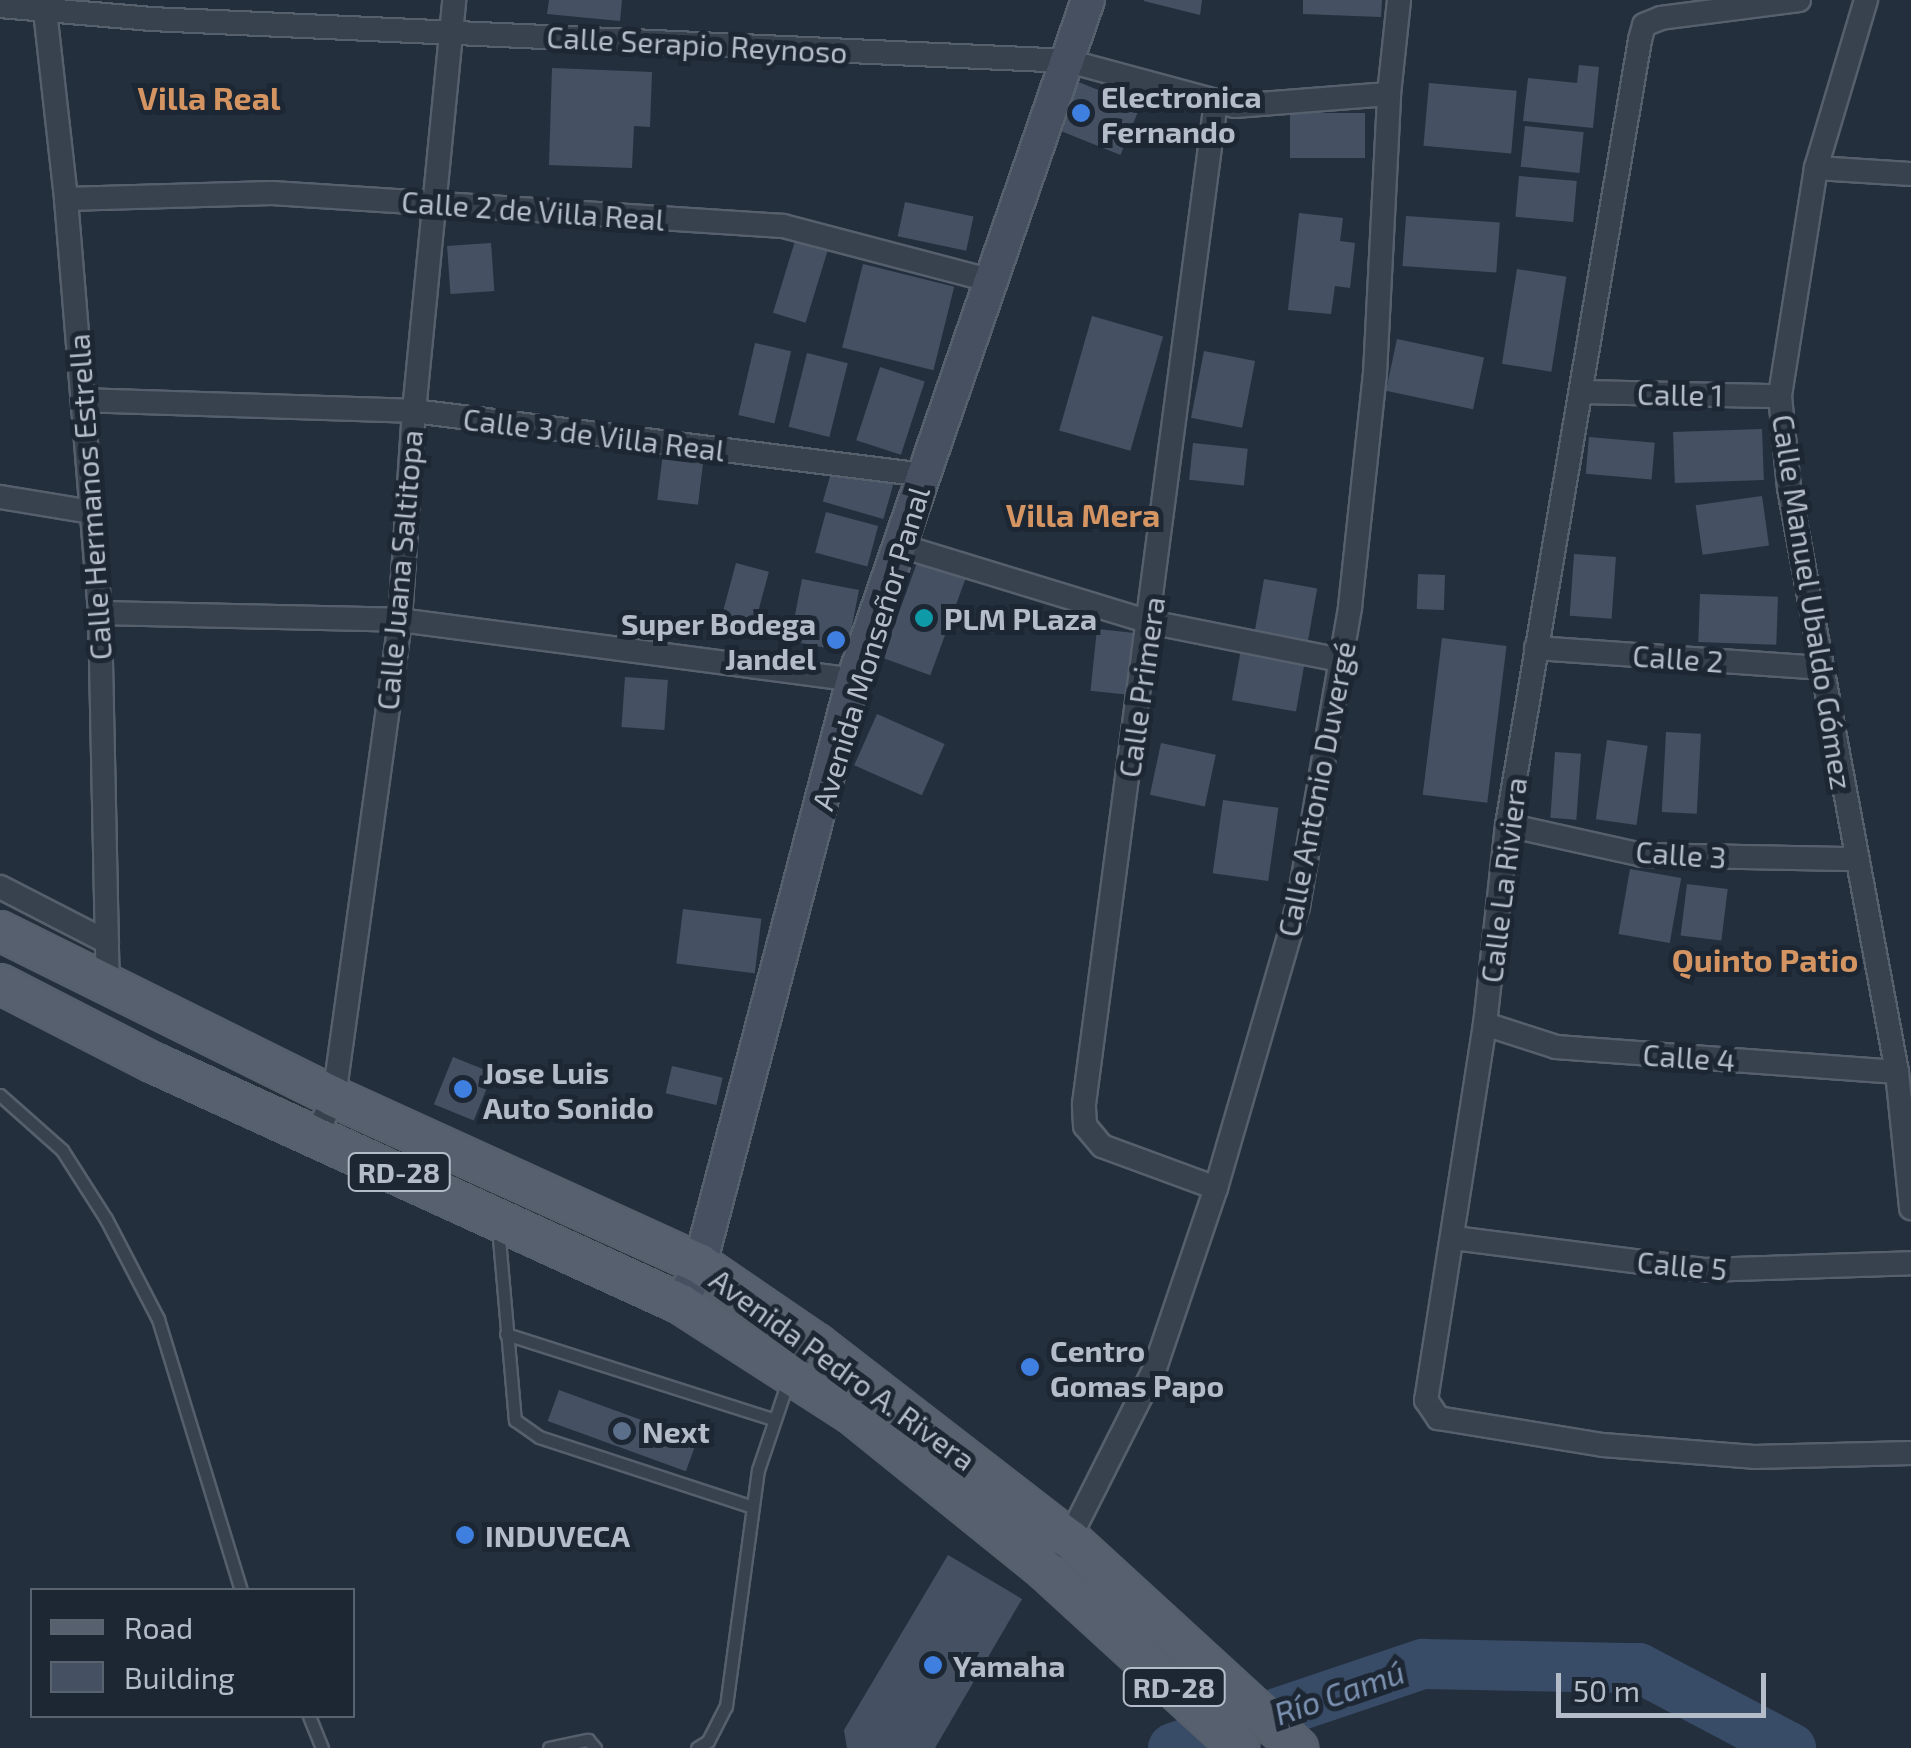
<!DOCTYPE html>
<html>
<head>
<meta charset="utf-8">
<style>
  body { margin:0 }
  #map { position:relative; width:1911px; height:1748px; overflow:hidden; background:#242f3e; font-family:"Exo 2",sans-serif }
  div>[style] { position:absolute }
  [style*='--x'] { left:calc(var(--x)*1px); top:calc(var(--y)*1px); width:calc(var(--w)*1px); rotate:calc(var(--a)*1deg) }
  .river>* { height:50px; margin:-25px; padding:0 25px; transform-origin:25px; border-radius:25px; background:#394c67 }
  .building>* { inset:0; background:#455162; transform-origin:0 0 }
  .roads { filter:drop-shadow(2px 0 #565f6c) drop-shadow(-2px 0 #565f6c) drop-shadow(0 2px #565f6c) drop-shadow(0 -2px #565f6c) }
  .service>* { height:11px; margin:-5.5px; padding:0 5.5px; transform-origin:5.5px; border-radius:5.5px; background:#38414e }
  .minor>* { height:22px; margin:-11px; padding:0 11px; transform-origin:11px; border-radius:11px; background:#38414e }
  .secondary>* { height:32px; margin:-16px; padding:0 16px; transform-origin:16px; border-radius:16px; background:#465061 }
  .primary>* { height:38px; margin:-19px; padding:0 19px; transform-origin:19px; border-radius:19px; background:#56606e }
  .dots>* { width:28px; height:28px; translate:-50% -50%; box-sizing:border-box; border:5px solid #1d2633; border-radius:50% }
  span { translate:-50% -50%; white-space:nowrap; text-align:center; line-height:1.15; -webkit-text-stroke:10px #1d2633; paint-order:stroke }
  .shield-label span { padding:2px 8px; background:#1d2633; border:2px solid; border-radius:8px; -webkit-text-stroke-width:0 }
  .shield-label { font-size:28px; color:#b4bcc9; font-weight:700 }
  .street-label { font-size:30px; color:#b4bcc9 }
  .poi-label { font-size:30px; color:#b4bcc9; font-weight:700 }
  .left { translate:0 -50%; text-align:left }
  .right { translate:-100% -50%; text-align:right }
  .neighbourhood-label { font-size:32px; color:#d59563; font-weight:700 }
  .water-label { font-size:32px; color:#7c92b1; font-style:italic }
  .legend { position:absolute; left:30px; top:1588px; width:325px; height:130px; box-sizing:border-box; background:#1d2633; border:2px solid #59626f; margin:0; padding:12px 18px; list-style:none; font-size:30px; color:#b4bcc9 }
  .legend li { display:flex; align-items:center; gap:20px; height:50px }
  .legend b { width:50px; border:2px solid #59626f }
  .scale { position:absolute; left:1556px; top:1673px; width:210px; height:45px; box-sizing:border-box; border:5px solid #b4bcc9; border-top:0; padding-left:12px; font-size:30px; line-height:35px; white-space:nowrap; color:#b4bcc9; -webkit-text-stroke:8px #1d2633; paint-order:stroke }
</style>
</head>
<body>
<div id="map">
  <div class="river">
    <i style="--x:1173;--y:1748;--w:264;--a:-18.6"></i>
    <i style="--x:1423;--y:1664;--w:216;--a:1.1"></i>
    <i style="--x:1639;--y:1668;--w:172;--a:27.8"></i>
  </div>
  <div class="building">
    <i style="clip-path:polygon(549px 0,622px 0,620px 21px,547px 14px)"></i>
    <i style="clip-path:polygon(1144px 0,1202px 0,1200px 15px,1144px 1px)"></i>
    <i style="clip-path:polygon(1303px 0,1382px 0,1381px 17px,1303px 14px)"></i>
    <i style="clip-path:polygon(1579px 65px,1599px 67px,1593px 128px,1523px 121px,1528px 78px,1577px 83px)"></i>
    <i style="clip-path:polygon(552px 68px,652px 72px,650px 127px,634px 126px,632px 168px,549px 165px)"></i>
    <i style="left:1076px;top:81px;width:69px;height:52px;rotate:22deg"></i>
    <i style="left:1429px;top:83px;width:88px;height:63px;rotate:5deg"></i>
    <i style="left:1365px;top:113px;width:45px;height:75px;rotate:90deg"></i>
    <i style="left:1525px;top:126px;width:59px;height:41px;rotate:6deg"></i>
    <i style="left:1519px;top:176px;width:58px;height:41px;rotate:5deg"></i>
    <i style="left:905px;top:202px;width:70px;height:35px;rotate:12deg"></i>
    <i style="clip-path:polygon(1299px 213px,1343px 218px,1340px 241px,1355px 243px,1350px 288px,1335px 286px,1331px 314px,1288px 310px)"></i>
    <i style="left:1406px;top:216px;width:94px;height:50px;rotate:4deg"></i>
    <i style="left:795px;top:241px;width:34px;height:75px;rotate:17deg"></i>
    <i style="left:491px;top:243px;width:48px;height:44px;rotate:86deg"></i>
    <i style="left:863px;top:264px;width:94px;height:86px;rotate:14deg"></i>
    <i style="left:1517px;top:269px;width:50px;height:96px;rotate:9deg"></i>
    <i style="left:1092px;top:316px;width:74px;height:119px;rotate:16deg"></i>
    <i style="left:1397px;top:339px;width:89px;height:53px;rotate:12deg"></i>
    <i style="left:755px;top:343px;width:37px;height:74px;rotate:13deg"></i>
    <i style="left:1204px;top:351px;width:52px;height:68px;rotate:11deg"></i>
    <i style="left:807px;top:353px;width:42px;height:76px;rotate:14deg"></i>
    <i style="left:880px;top:367px;width:47px;height:77px;rotate:18deg"></i>
    <i style="left:1762px;top:429px;width:51px;height:89px;rotate:88deg"></i>
    <i style="left:1589px;top:437px;width:66px;height:37px;rotate:5deg"></i>
    <i style="left:1193px;top:443px;width:55px;height:37px;rotate:6deg"></i>
    <i style="left:663px;top:453px;width:41px;height:47px;rotate:7deg"></i>
    <i style="left:833px;top:466px;width:63px;height:37px;rotate:16deg"></i>
    <i style="left:1762px;top:496px;width:50px;height:67px;rotate:82deg"></i>
    <i style="left:826px;top:512px;width:54px;height:42px;rotate:15deg"></i>
    <i style="left:1574px;top:554px;width:42px;height:62px;rotate:4deg"></i>
    <i style="left:918px;top:560px;width:51px;height:104px;rotate:20deg"></i>
    <i style="left:736px;top:563px;width:34px;height:65px;rotate:15deg"></i>
    <i style="left:1418px;top:574px;width:27px;height:35px;rotate:2deg"></i>
    <i style="left:802px;top:579px;width:58px;height:63px;rotate:11deg"></i>
    <i style="left:1264px;top:579px;width:54px;height:60px;rotate:10deg"></i>
    <i style="left:1700px;top:594px;width:78px;height:48px;rotate:2deg"></i>
    <i style="left:1097px;top:629px;width:38px;height:62px;rotate:6deg"></i>
    <i style="left:1442px;top:638px;width:65px;height:158px;rotate:7deg"></i>
    <i style="left:1241px;top:649px;width:65px;height:52px;rotate:10deg"></i>
    <i style="left:625px;top:677px;width:43px;height:50px;rotate:4deg"></i>
    <i style="left:877px;top:714px;width:74px;height:56px;rotate:24deg"></i>
    <i style="left:1666px;top:732px;width:35px;height:80px;rotate:3deg"></i>
    <i style="left:1607px;top:740px;width:41px;height:80px;rotate:8deg"></i>
    <i style="left:1161px;top:743px;width:56px;height:53px;rotate:12deg"></i>
    <i style="left:1555px;top:752px;width:26px;height:66px;rotate:4deg"></i>
    <i style="left:1223px;top:800px;width:56px;height:74px;rotate:8deg"></i>
    <i style="left:1630px;top:869px;width:52px;height:66px;rotate:10deg"></i>
    <i style="left:1687px;top:884px;width:41px;height:52px;rotate:7deg"></i>
    <i style="left:683px;top:909px;width:79px;height:55px;rotate:7deg"></i>
    <i style="left:453px;top:1057px;width:43px;height:51px;rotate:22deg"></i>
    <i style="left:672px;top:1066px;width:52px;height:28px;rotate:13deg"></i>
    <i style="left:559px;top:1390px;width:147px;height:33px;rotate:20deg"></i>
    <i style="clip-path:polygon(948px 1555px,1022px 1599px,935px 1748px,847px 1748px,844px 1730px)"></i>
  </div>
  <div class="roads">
    <div class="service">
      <i style="--x:0;--y:1095;--w:83;--a:41.6"></i>
      <i style="--x:62;--y:1150;--w:82;--a:57.5"></i>
      <i style="--x:106;--y:1219;--w:113;--a:62.5"></i>
      <i style="--x:158;--y:1319;--w:283;--a:73"></i>
      <i style="--x:498;--y:1227;--w:194;--a:85"></i>
      <i style="--x:515;--y:1420;--w:29;--a:35"></i>
      <i style="--x:539;--y:1437;--w:225;--a:18.1"></i>
      <i style="--x:506;--y:1334;--w:280;--a:17.7"></i>
      <i style="--x:309;--y:1716;--w:35;--a:68"></i>
      <i style="--x:549;--y:1748;--w:40;--a:-12"></i>
      <i style="--x:588;--y:1740;--w:11;--a:49"></i>
      <i style="--x:697;--y:1748;--w:13;--a:-32"></i>
      <i style="--x:708;--y:1741;--w:39;--a:-63"></i>
      <i style="--x:726;--y:1706;--w:238;--a:-82.3"></i>
      <i style="--x:758;--y:1470;--w:103;--a:-71.4"></i>
      <i style="--x:791;--y:1372;--w:34;--a:-47"></i>
    </div>
    <div class="minor">
      <i style="--x:1799;--y:0;--w:139;--a:172.6"></i>
      <i style="--x:1661;--y:18;--w:18;--a:158"></i>
      <i style="--x:1644;--y:25;--w:16;--a:105"></i>
      <i style="--x:1640;--y:40;--w:796;--a:99.62"></i>
      <i style="--x:1507;--y:825;--w:200;--a:96.3"></i>
      <i style="--x:1485;--y:1024;--w:381;--a:98.9"></i>
      <i style="--x:1426;--y:1400;--w:22;--a:56"></i>
      <i style="--x:1438;--y:1418;--w:167;--a:9.3"></i>
      <i style="--x:1603;--y:1445;--w:151;--a:4.5"></i>
      <i style="--x:1754;--y:1457;--w:157;--a:-1.5"></i>
      <i style="--x:1866;--y:0;--w:175;--a:106.6"></i>
      <i style="--x:1816;--y:168;--w:231;--a:99"></i>
      <i style="--x:1780;--y:396;--w:92;--a:84.4"></i>
      <i style="--x:1789;--y:488;--w:594;--a:79.52"></i>
      <i style="--x:1897;--y:1072;--w:137;--a:84.1"></i>
      <i style="--x:0;--y:6;--w:152;--a:4.9"></i>
      <i style="--x:151;--y:19;--w:918;--a:2.62"></i>
      <i style="--x:1068;--y:61;--w:173;--a:15.1"></i>
      <i style="--x:1235;--y:106;--w:154;--a:-4.5"></i>
      <i style="--x:45;--y:11;--w:189;--a:83.6"></i>
      <i style="--x:66;--y:199;--w:415;--a:85.3"></i>
      <i style="--x:100;--y:613;--w:370;--a:88.8"></i>
      <i style="--x:1816;--y:168;--w:95;--a:3.6"></i>
      <i style="--x:66;--y:199;--w:206;--a:-1.7"></i>
      <i style="--x:272;--y:193;--w:512;--a:3.69"></i>
      <i style="--x:783;--y:226;--w:217;--a:14.7"></i>
      <i style="--x:1581;--y:392;--w:199;--a:1.2"></i>
      <i style="--x:83;--y:400;--w:331;--a:1.9"></i>
      <i style="--x:414;--y:411;--w:514;--a:7.15"></i>
      <i style="--x:0;--y:497;--w:93;--a:9.3"></i>
      <i style="--x:901;--y:546;--w:260;--a:17"></i>
      <i style="--x:1150;--y:622;--w:195;--a:11.3"></i>
      <i style="--x:100;--y:613;--w:300;--a:1.3"></i>
      <i style="--x:400;--y:620;--w:457;--a:7.5"></i>
      <i style="--x:1536;--y:648;--w:285;--a:4"></i>
      <i style="--x:1507;--y:825;--w:138;--a:12.5"></i>
      <i style="--x:1642;--y:855;--w:215;--a:1.1"></i>
      <i style="--x:0;--y:887;--w:120;--a:27.2"></i>
      <i style="--x:1485;--y:1024;--w:75;--a:17.9"></i>
      <i style="--x:1556;--y:1047;--w:342;--a:4.2"></i>
      <i style="--x:316;--y:1135;--w:42;--a:-64.7"></i>
      <i style="--x:334;--y:1097;--w:482;--a:-82.1"></i>
      <i style="--x:400;--y:620;--w:209;--a:-86.2"></i>
      <i style="--x:414;--y:411;--w:413;--a:-84.4"></i>
      <i style="--x:1216;--y:1188;--w:121;--a:-159.8"></i>
      <i style="--x:1102;--y:1146;--w:26;--a:-130"></i>
      <i style="--x:1085;--y:1126;--w:22;--a:-93"></i>
      <i style="--x:1084;--y:1104;--w:1012;--a:-82.5"></i>
      <i style="--x:1454;--y:1238;--w:252;--a:7.3"></i>
      <i style="--x:1704;--y:1270;--w:207;--a:-1.9"></i>
      <i style="--x:1065;--y:1547;--w:200;--a:-63.3"></i>
      <i style="--x:1155;--y:1368;--w:190;--a:-71.3"></i>
      <i style="--x:1216;--y:1188;--w:294;--a:-73.8"></i>
      <i style="--x:1298;--y:906;--w:303;--a:-80.1"></i>
      <i style="--x:1350;--y:607;--w:234;--a:-83.9"></i>
      <i style="--x:1375;--y:374;--w:280;--a:-87.1"></i>
      <i style="--x:1389;--y:94;--w:95;--a:-83.9"></i>
    </div>
    <div class="secondary">
      <i style="--x:681;--y:1304;--w:44;--a:-64.6"></i>
      <i style="--x:700;--y:1264;--w:604;--a:-75.32"></i>
      <i style="--x:853;--y:680;--w:719;--a:-70.94"></i>
    </div>
    <div class="primary">
      <i style="--x:0;--y:931;--w:373;--a:26.4"></i>
      <i style="--x:334;--y:1097;--w:402;--a:24.5"></i>
      <i style="--x:700;--y:1264;--w:142;--a:34.4"></i>
      <i style="--x:817;--y:1344;--w:321;--a:37.7"></i>
      <i style="--x:1071;--y:1540;--w:308;--a:42.5"></i>
      <i style="--x:0;--y:984;--w:173;--a:27.2"></i>
      <i style="--x:154;--y:1063;--w:579;--a:24.57"></i>
      <i style="--x:681;--y:1304;--w:205;--a:32.8"></i>
      <i style="--x:853;--y:1415;--w:248;--a:38.9"></i>
      <i style="--x:1046;--y:1571;--w:262;--a:42.5"></i>
    </div>
  </div>
  <div class="dots">
    <i style="left:1081px;top:113px;background:#3f7fe0"></i>
    <i style="left:924px;top:618px;background:#0f9aa8"></i>
    <i style="left:836px;top:640px;background:#3f7fe0"></i>
    <i style="left:463px;top:1089px;background:#3f7fe0"></i>
    <i style="left:1030px;top:1367px;background:#3f7fe0"></i>
    <i style="left:622px;top:1431px;background:#5c6f8a"></i>
    <i style="left:465px;top:1535px;background:#3f7fe0"></i>
    <i style="left:933px;top:1665px;background:#3f7fe0"></i>
  </div>
  <div class="shield-label">
    <span style="left:399px;top:1172px">RD-28</span>
    <span style="left:1174px;top:1687px">RD-28</span>
  </div>
  <div class="street-label">
    <span style="left:697px;top:44px;rotate:3deg">Calle Serapio Reynoso</span>
    <span style="left:533px;top:210px;rotate:4deg">Calle 2 de Villa Real</span>
    <span style="left:1680px;top:394px;rotate:1deg">Calle 1</span>
    <span style="left:594px;top:434px;rotate:7deg">Calle 3 de Villa Real</span>
    <span style="left:89px;top:497px;rotate:-94deg">Calle Hermanos Estrella</span>
    <span style="left:399px;top:570px;rotate:-85deg">Calle Juana Saltitopa</span>
    <span style="left:1813px;top:602px;rotate:81deg">Calle Manuel Ubaldo Gómez</span>
    <span style="left:870px;top:648px;rotate:-73deg">Avenida Monseñor Panal</span>
    <span style="left:1678px;top:658px;rotate:4deg">Calle 2</span>
    <span style="left:1141px;top:687px;rotate:-82deg">Calle Primera</span>
    <span style="left:1316px;top:789px;rotate:-79deg">Calle Antonio Duvergé</span>
    <span style="left:1681px;top:854px;rotate:4deg">Calle 3</span>
    <span style="left:1503px;top:880px;rotate:-83deg">Calle La Riviera</span>
    <span style="left:1689px;top:1057px;rotate:4deg">Calle 4</span>
    <span style="left:1682px;top:1265px;rotate:5deg">Calle 5</span>
    <span style="left:843px;top:1369px;rotate:36deg">Avenida Pedro A. Rivera</span>
  </div>
  <div class="poi-label">
    <span class="left" style="left:1101px;top:113px">Electronica<br>Fernando</span>
    <span class="left" style="left:944px;top:618px">PLM PLaza</span>
    <span class="right" style="left:816px;top:640px">Super Bodega<br>Jandel</span>
    <span class="left" style="left:483px;top:1089px">Jose Luis<br>Auto Sonido</span>
    <span class="left" style="left:1050px;top:1367px">Centro<br>Gomas Papo</span>
    <span class="left" style="left:642px;top:1431px">Next</span>
    <span class="left" style="left:485px;top:1535px">INDUVECA</span>
    <span class="left" style="left:953px;top:1665px">Yamaha</span>
  </div>
  <div class="neighbourhood-label">
    <span style="left:209px;top:97px">Villa Real</span>
    <span style="left:1083px;top:514px">Villa Mera</span>
    <span style="left:1765px;top:959px">Quinto Patio</span>
  </div>
  <div class="water-label">
    <span style="left:1339px;top:1692px;rotate:-19deg">Río Camú</span>
  </div>
  <ul class="legend">
  <li><b style="height:12px;background:#56606e"></b>Road</li>
  <li><b style="height:28px;background:#455162"></b>Building</li>
  </ul>
  <div class="scale">50 m</div>
</div>
</body>
</html>
